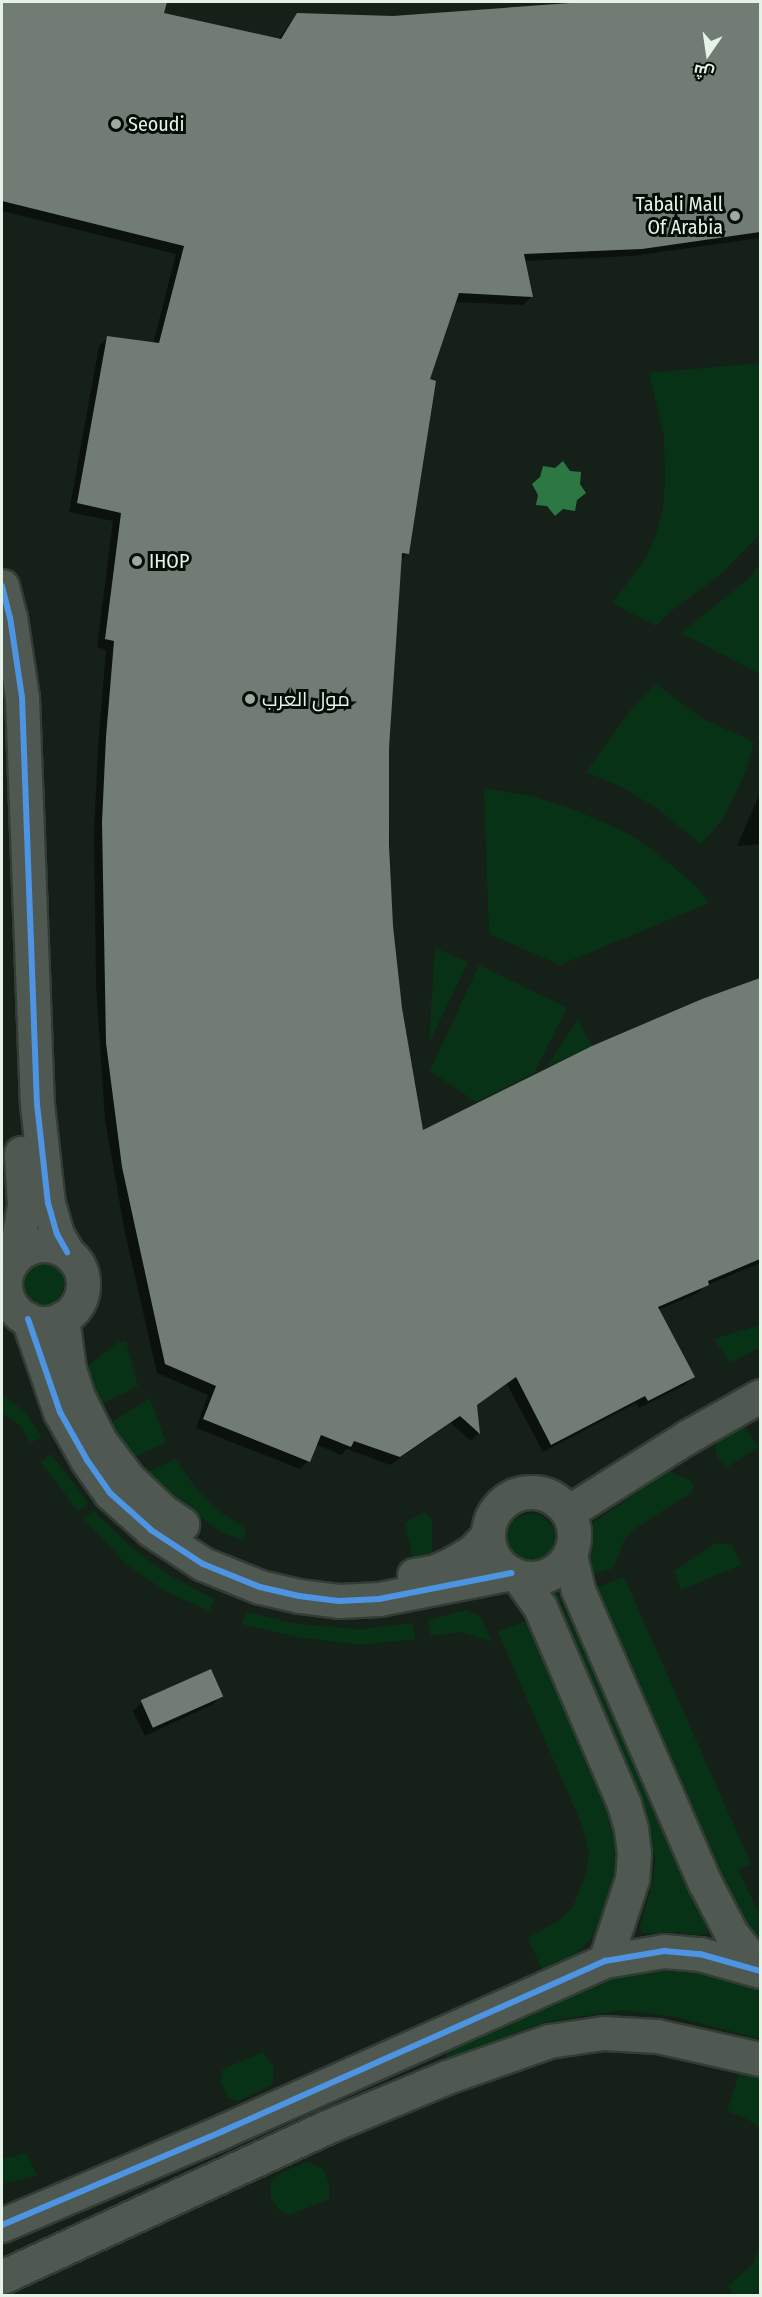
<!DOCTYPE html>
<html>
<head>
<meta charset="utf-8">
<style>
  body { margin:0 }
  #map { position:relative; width:762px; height:2297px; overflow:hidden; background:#152118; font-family:"Fira Sans Condensed",Cairo,sans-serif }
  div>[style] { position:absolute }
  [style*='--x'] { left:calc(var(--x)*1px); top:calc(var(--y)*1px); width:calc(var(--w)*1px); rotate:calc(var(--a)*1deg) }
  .green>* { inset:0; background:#083216; transform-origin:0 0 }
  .round { border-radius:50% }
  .water>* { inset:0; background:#2d7742 }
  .shadow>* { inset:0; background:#0007 }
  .building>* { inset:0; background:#717d74; transform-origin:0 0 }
  .roads { filter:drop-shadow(2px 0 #333c35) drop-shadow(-2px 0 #333c35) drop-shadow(0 2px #333c35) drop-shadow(0 -2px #333c35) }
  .street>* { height:33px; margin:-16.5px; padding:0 16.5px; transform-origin:16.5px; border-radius:16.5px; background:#4f5851 }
  .street>.ring { margin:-16.5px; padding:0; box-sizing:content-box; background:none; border:33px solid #4f5851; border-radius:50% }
  .cycleway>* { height:6px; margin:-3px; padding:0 3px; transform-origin:3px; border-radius:3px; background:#4d94e3 }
  .dots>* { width:16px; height:16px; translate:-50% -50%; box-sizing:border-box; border:3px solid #040d06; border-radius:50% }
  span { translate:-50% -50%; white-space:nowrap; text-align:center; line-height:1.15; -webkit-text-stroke:6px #040d06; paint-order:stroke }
  .poi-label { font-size:20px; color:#e5f3e7 }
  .left { translate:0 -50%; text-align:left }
  .right { translate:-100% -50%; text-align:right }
  .frame { position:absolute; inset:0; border:3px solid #e5f3e7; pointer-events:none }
  .north { position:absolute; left:678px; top:24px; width:60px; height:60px; -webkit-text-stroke:4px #040d06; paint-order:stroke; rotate:193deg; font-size:16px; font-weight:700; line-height:24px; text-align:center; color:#e5f3e7 }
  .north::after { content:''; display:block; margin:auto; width:21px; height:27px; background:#e5f3e7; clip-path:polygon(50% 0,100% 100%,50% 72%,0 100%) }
</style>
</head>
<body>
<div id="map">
  <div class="green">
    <i style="clip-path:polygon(760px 363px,759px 535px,719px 576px,671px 611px,656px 626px,612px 603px,646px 558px,656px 534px,663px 508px,665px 482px,664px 436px,649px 373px)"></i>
    <i style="clip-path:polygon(760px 565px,760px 674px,681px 633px,748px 579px)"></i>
    <i style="clip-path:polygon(656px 684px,700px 717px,754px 742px,745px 773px,723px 819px,701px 844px,658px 809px,624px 788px,586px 772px,630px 711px)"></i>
    <i style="clip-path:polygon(484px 788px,535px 797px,568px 807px,627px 833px,653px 850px,696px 886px,709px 903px,560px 965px,489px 934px)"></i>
    <i style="clip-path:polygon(435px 948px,468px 962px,429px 1043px)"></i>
    <i style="clip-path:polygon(479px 965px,567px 1008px,534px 1073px,476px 1102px,430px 1071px)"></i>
    <i style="clip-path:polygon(578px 1019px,592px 1046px,547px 1067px)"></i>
    <i class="round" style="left:14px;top:1257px;width:50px;height:50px"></i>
    <i style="clip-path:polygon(760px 1325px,760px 1347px,730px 1363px,714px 1339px)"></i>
    <i style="clip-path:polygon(126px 1341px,138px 1386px,98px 1406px,84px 1369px,119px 1342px)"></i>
    <i style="clip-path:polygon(2px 1395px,25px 1412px,42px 1437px,30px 1443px,22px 1427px,2px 1413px)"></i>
    <i style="clip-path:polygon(150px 1398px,166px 1443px,132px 1458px,109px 1424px)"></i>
    <i style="clip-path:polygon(741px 1422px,759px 1447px,727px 1467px,717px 1457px,715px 1447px,720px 1436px)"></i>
    <i style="left:51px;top:1454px;width:62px;height:13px;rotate:53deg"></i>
    <i style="clip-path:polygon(175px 1459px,198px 1491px,216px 1509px,246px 1529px,244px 1540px,225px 1534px,209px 1524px,148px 1472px)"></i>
    <i style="clip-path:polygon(668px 1471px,690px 1480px,694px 1487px,690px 1493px,633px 1530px,624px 1540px,614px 1568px,590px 1575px,584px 1549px,592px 1524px)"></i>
    <i style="clip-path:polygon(94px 1511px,132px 1548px,169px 1575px,214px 1599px,210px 1611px,165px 1591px,126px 1564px,84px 1519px)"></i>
    <i style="clip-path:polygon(424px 1512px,432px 1519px,432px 1553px,413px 1558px,405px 1523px)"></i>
    <i class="round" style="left:506px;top:1514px;width:50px;height:50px"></i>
    <i style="clip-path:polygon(716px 1543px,732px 1545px,741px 1565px,681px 1590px,674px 1571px)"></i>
    <i style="clip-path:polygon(624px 1577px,751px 1864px,738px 1870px,760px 1915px,760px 1939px,737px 1913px,595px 1588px)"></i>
    <i style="clip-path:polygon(555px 1588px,694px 1897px,708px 1932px,702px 1935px,674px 1932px,643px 1934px,640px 1927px,653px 1881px,655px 1860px,649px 1827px,549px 1591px)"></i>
    <i style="clip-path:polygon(466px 1610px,480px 1616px,492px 1642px,461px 1632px,431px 1636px,428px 1620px)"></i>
    <i style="clip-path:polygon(247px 1612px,298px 1624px,361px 1629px,413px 1623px,415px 1639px,360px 1645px,298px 1637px,241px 1624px)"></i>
    <i style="clip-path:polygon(527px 1620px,610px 1812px,623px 1861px,601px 1930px,570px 1960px,543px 1972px,528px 1938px,558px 1921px,573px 1907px,585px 1876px,589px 1853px,581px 1823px,498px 1632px)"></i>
    <i style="clip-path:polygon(653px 1964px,681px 1968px,760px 1986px,760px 2039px,676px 2017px,624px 2010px,545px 2022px,448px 2059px,444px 2052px,617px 1976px)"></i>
    <i style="clip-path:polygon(263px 2052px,274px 2067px,272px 2085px,238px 2101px,228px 2098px,221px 2082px,223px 2069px)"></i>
    <i style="clip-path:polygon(741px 2068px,760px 2072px,760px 2128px,746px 2118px,727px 2111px)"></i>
    <i style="clip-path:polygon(27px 2153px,37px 2176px,2px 2184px,2px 2159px)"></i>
    <i style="clip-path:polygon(307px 2162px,323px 2169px,329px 2183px,329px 2199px,290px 2215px,280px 2211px,271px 2199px,270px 2183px,282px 2172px)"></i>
    <i style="clip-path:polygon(760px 2244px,760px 2295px,733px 2295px,728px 2286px,753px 2264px)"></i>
  </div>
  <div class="water">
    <i style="clip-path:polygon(563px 461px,570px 471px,581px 472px,580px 484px,586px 493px,577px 500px,575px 511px,563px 509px,555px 516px,547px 506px,536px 505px,538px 495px,532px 484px,540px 477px,543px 466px,555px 468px)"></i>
  </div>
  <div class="shadow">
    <i style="clip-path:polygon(2px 2px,165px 2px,162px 14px,278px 40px,297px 14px,393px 18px,554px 7px,592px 2px,760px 2px,760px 238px,632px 256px,524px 261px,532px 296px,523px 305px,454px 302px,428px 380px,407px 553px,400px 561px,387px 748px,392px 926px,401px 1009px,422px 1132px,547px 1068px,703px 1000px,760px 981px,760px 1263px,705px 1286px,698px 1293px,658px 1310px,693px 1376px,685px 1385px,639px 1408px,636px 1403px,543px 1452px,507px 1384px,475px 1406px,478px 1434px,471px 1441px,451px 1423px,390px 1465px,347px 1449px,341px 1455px,315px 1444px,308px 1461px,300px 1469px,196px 1428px,208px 1395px,157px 1373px,125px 1233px,105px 1120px,96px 985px,94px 832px,98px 747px,106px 650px,97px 647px,113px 521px,69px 512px,99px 346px,108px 338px,153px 344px,176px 254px,2px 211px)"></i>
    <i style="clip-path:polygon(760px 793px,760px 844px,737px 846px)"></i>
    <i style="clip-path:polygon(221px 1695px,213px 1704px,145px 1736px,133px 1711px,142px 1702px)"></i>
  </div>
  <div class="building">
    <i style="clip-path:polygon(2px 2px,167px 2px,164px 13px,281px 39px,297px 13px,393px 16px,584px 2px,760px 2px,760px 232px,642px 249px,524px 254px,533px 297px,459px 293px,430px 379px,436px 381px,422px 470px,409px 554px,402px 553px,389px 748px,389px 844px,393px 926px,402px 1008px,423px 1130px,592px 1046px,702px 999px,760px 978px,760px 1259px,708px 1281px,709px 1285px,658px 1307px,695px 1377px,648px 1401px,645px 1396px,551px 1445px,516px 1377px,477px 1405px,480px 1434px,460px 1416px,400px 1457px,354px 1441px,351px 1447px,321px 1435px,310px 1462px,203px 1419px,216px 1386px,165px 1364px,122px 1167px,106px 1043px,102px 822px,106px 737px,114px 641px,105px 639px,121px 513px,77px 503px,107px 336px,159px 343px,184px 246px,2px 201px)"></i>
    <i style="left:211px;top:1669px;width:30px;height:77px;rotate:66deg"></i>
  </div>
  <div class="roads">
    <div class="street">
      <i style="--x:2;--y:586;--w:32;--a:76"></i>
      <i style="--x:10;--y:617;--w:81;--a:81.5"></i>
      <i style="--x:22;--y:697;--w:407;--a:87.9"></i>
      <i style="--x:37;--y:1104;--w:100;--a:83.7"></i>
      <i style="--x:48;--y:1203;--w:32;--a:74"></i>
      <i style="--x:57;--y:1234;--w:21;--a:61"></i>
      <i class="ring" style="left:5px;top:1245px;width:45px;height:45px"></i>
      <i style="--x:15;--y:1257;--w:53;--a:-80.2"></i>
      <i style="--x:24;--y:1205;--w:52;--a:-93.3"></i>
      <i style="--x:62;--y:1318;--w:51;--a:82.2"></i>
      <i style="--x:69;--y:1369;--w:32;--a:72"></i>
      <i style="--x:79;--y:1399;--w:47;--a:63.4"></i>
      <i style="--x:100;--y:1441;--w:48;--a:52.7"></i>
      <i style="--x:129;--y:1479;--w:48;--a:43.3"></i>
      <i style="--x:164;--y:1512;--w:22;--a:34"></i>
      <i style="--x:28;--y:1319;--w:98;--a:71"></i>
      <i style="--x:60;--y:1412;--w:55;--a:60.6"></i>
      <i style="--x:87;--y:1460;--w:40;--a:55.1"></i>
      <i style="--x:110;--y:1493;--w:24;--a:42"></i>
      <i style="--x:128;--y:1509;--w:31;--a:42"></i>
      <i style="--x:151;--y:1530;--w:62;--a:33.2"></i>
      <i style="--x:203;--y:1564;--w:61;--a:22"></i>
      <i style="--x:260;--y:1587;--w:40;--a:13"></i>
      <i style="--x:299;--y:1596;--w:40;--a:7.1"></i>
      <i style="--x:339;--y:1601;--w:40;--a:-2.9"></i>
      <i style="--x:379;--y:1599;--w:135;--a:-11.1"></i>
      <i class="ring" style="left:488px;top:1492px;width:53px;height:53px"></i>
      <i style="--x:568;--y:1512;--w:141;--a:-32.2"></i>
      <i style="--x:687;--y:1437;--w:84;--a:-29.3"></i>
      <i style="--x:570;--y:1555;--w:36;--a:77"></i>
      <i style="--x:578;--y:1590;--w:319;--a:66.6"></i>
      <i style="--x:705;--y:1883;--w:56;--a:62.5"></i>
      <i style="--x:731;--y:1933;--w:47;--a:51.9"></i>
      <i style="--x:414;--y:1575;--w:22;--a:-10"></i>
      <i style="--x:436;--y:1571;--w:21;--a:-25"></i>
      <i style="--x:455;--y:1562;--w:21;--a:-31"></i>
      <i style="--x:473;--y:1551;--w:21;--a:-47"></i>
      <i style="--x:519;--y:1577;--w:37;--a:55"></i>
      <i style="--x:540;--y:1607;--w:214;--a:66.9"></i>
      <i style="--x:624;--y:1804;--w:26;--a:74"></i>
      <i style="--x:631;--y:1829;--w:24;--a:83"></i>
      <i style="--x:634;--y:1853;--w:26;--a:94"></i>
      <i style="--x:632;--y:1879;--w:86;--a:108.2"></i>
      <i style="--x:2;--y:2225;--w:240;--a:-23"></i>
      <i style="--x:223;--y:2131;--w:418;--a:-24"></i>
      <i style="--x:605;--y:1961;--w:60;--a:-9.6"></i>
      <i style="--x:664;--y:1951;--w:36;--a:5"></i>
      <i style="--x:700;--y:1954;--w:62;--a:15.8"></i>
      <i style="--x:2;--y:2277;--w:355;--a:-24.8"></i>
      <i style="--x:324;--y:2128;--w:133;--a:-22.5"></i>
      <i style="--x:447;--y:2077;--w:108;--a:-19.4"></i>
      <i style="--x:549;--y:2041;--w:55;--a:-8.4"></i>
      <i style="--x:603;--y:2033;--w:54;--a:3.2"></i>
      <i style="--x:657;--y:2036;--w:106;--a:12.6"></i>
    </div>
  </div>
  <div class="cycleway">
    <i style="--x:2;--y:586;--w:32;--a:76"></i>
    <i style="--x:10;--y:617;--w:81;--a:81.5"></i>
    <i style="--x:22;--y:697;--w:407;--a:87.9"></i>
    <i style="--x:37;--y:1104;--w:100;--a:83.7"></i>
    <i style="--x:48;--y:1203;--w:32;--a:74"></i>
    <i style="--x:57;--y:1234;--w:21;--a:61"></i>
    <i style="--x:28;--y:1319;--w:98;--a:71"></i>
    <i style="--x:60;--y:1412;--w:55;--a:60.6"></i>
    <i style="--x:87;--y:1460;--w:40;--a:55.1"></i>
    <i style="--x:110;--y:1493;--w:24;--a:42"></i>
    <i style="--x:128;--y:1509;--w:31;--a:42"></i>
    <i style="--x:151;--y:1530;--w:62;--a:33.2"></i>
    <i style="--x:203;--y:1564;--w:61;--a:22"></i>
    <i style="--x:260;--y:1587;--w:40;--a:13"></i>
    <i style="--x:299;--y:1596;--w:40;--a:7.1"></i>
    <i style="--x:339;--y:1601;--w:40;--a:-2.9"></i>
    <i style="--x:379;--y:1599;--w:135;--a:-11.1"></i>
    <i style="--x:2;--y:2225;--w:240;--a:-23"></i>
    <i style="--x:223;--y:2131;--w:418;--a:-24"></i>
    <i style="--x:605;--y:1961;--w:60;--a:-9.6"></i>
    <i style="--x:664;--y:1951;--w:36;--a:5"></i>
    <i style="--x:700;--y:1954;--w:62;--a:15.8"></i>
  </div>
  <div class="dots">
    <i style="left:116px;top:124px;background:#9caa9f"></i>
    <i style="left:735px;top:216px;background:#9caa9f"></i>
    <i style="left:137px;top:561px;background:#9caa9f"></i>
    <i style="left:250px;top:699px;background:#9caa9f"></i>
  </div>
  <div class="poi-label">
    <span class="left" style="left:128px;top:124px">Seoudi</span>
    <span class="right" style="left:723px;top:216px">Tabali Mall<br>Of Arabia</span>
    <span class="left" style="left:149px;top:561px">IHOP</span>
    <span class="left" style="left:262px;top:699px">مول العرب</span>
  </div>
  <div class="frame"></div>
  <div class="north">ش</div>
</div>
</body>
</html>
